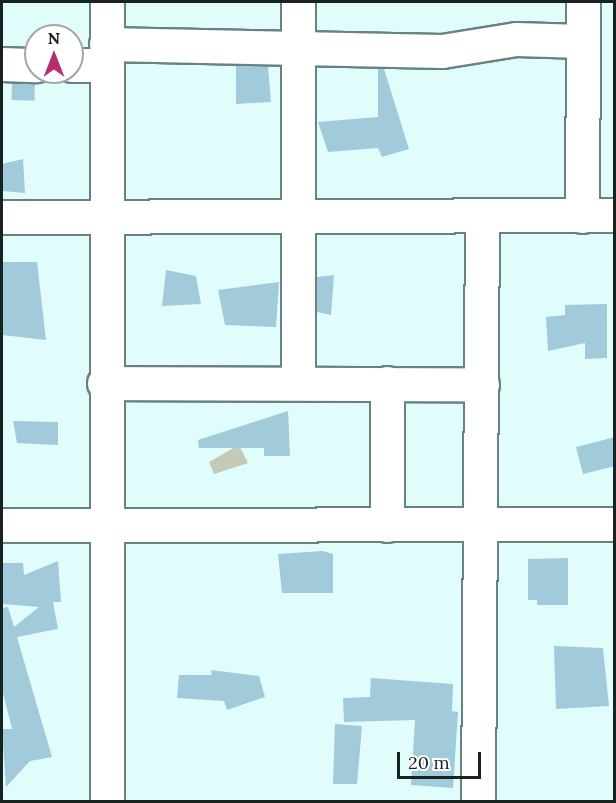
<!DOCTYPE html>
<html>
<head>
<meta charset="utf-8">
<style>
  body { margin:0 }
  #map { position:relative; width:616px; height:803px; overflow:hidden; background:#e0fdfb; font-family:Lora,serif }
  div>[style] { position:absolute }
  [style*='--x'] { left:calc(var(--x)*1px); top:calc(var(--y)*1px); width:calc(var(--w)*1px); rotate:calc(var(--a)*1deg) }
  .green>* { inset:0; background:#c3cbb7 }
  .building>* { inset:0; background:#a1cada; transform-origin:0 0 }
  .roads { filter:drop-shadow(2px 0 #678280) drop-shadow(-2px 0 #678280) drop-shadow(0 2px #678280) drop-shadow(0 -2px #678280) }
  .minor>* { height:33px; margin:-16.5px; padding:0 16.5px; transform-origin:16.5px; border-radius:16.5px; background:#fff }
  span { translate:-50% -50%; white-space:nowrap; text-align:center; line-height:1.15; -webkit-text-stroke:4.5px #fff; paint-order:stroke }
  .frame { position:absolute; inset:0; border:3px solid #172221; pointer-events:none }
  .north { position:absolute; left:24px; top:24px; width:60px; height:60px; box-sizing:border-box; background:#fff; border:2px solid #a2a7a6; border-radius:50%; rotate:0deg; font-size:16px; font-weight:700; line-height:24px; text-align:center; color:#172221 }
  .north::after { content:''; display:block; margin:auto; width:21px; height:27px; background:#b62e70; clip-path:polygon(50% 0,100% 100%,50% 72%,0 100%) }
  .scale { position:absolute; left:397px; top:752px; width:84px; height:27px; box-sizing:border-box; border:3px solid #172221; border-top:0; padding-left:8px; font-size:18px; line-height:21px; white-space:nowrap; color:#172221; -webkit-text-stroke:4px #fff; paint-order:stroke }
</style>
</head>
<body>
<div id="map">
  <div class="green">
    <i style="clip-path:polygon(239px 445px,248px 463px,214px 474px,209px 462px)"></i>
  </div>
  <div class="building">
    <i style="clip-path:polygon(236px 65px,268px 66px,271px 102px,236px 104px)"></i>
    <i style="clip-path:polygon(378px 68px,384px 69px,409px 149px,382px 157px,378px 148px,328px 152px,318px 122px,378px 117px)"></i>
    <i style="left:12px;top:83px;width:23px;height:17px;rotate:2deg"></i>
    <i style="clip-path:polygon(23px 159px,25px 193px,3px 191px,2px 164px)"></i>
    <i style="clip-path:polygon(2px 262px,37px 262px,46px 340px,2px 335px)"></i>
    <i style="clip-path:polygon(166px 270px,196px 276px,201px 304px,162px 306px)"></i>
    <i style="clip-path:polygon(334px 275px,331px 315px,317px 312px,317px 277px)"></i>
    <i style="clip-path:polygon(279px 282px,276px 327px,225px 325px,218px 290px)"></i>
    <i style="clip-path:polygon(607px 304px,607px 358px,585px 359px,585px 343px,548px 351px,546px 317px,565px 315px,565px 305px)"></i>
    <i style="clip-path:polygon(288px 411px,290px 456px,264px 456px,264px 448px,199px 448px,198px 440px)"></i>
    <i style="clip-path:polygon(13px 421px,58px 422px,58px 445px,17px 443px)"></i>
    <i style="clip-path:polygon(615px 437px,615px 466px,583px 474px,576px 447px)"></i>
    <i style="clip-path:polygon(323px 551px,333px 554px,333px 593px,282px 593px,278px 554px)"></i>
    <i style="clip-path:polygon(568px 558px,568px 605px,537px 605px,537px 600px,528px 600px,528px 559px)"></i>
    <i style="clip-path:polygon(58px 561px,61px 602px,53px 602px,58px 629px,17px 637px,52px 757px,30px 761px,6px 787px,2px 729px,12px 729px,2px 689px,2px 608px,8px 607px,14px 627px,39px 607px,2px 604px,2px 563px,23px 563px,24px 575px)"></i>
    <i style="clip-path:polygon(554px 646px,603px 648px,609px 706px,556px 709px)"></i>
    <i style="clip-path:polygon(211px 670px,259px 676px,265px 697px,227px 710px,224px 701px,177px 698px,179px 675px,212px 675px)"></i>
    <i style="clip-path:polygon(371px 678px,453px 684px,452px 711px,458px 712px,453px 788px,411px 785px,415px 720px,344px 722px,343px 698px,370px 697px)"></i>
    <i style="clip-path:polygon(335px 724px,362px 726px,357px 784px,333px 784px)"></i>
  </div>
  <div class="roads">
    <div class="minor">
      <i style="--x:106;--y:44;--w:336;--a:1.2"></i>
      <i style="--x:442;--y:51;--w:75;--a:-9.2"></i>
      <i style="--x:516;--y:39;--w:66;--a:1.7"></i>
      <i style="--x:2;--y:64;--w:34;--a:2"></i>
      <i style="--x:72;--y:65;--w:34;--a:0"></i>
      <i style="--x:582;--y:216;--w:214;--a:-89.7"></i>
      <i style="--x:2;--y:217;--w:612;--a:-0.19"></i>
      <i style="--x:104;--y:383;--w:378;--a:0.2"></i>
      <i style="--x:298;--y:383;--w:381;--a:-90"></i>
      <i style="--x:387;--y:383;--w:142;--a:90"></i>
      <i style="--x:2;--y:525;--w:612;--a:-0.09"></i>
      <i style="--x:107;--y:802;--w:800;--a:-90"></i>
      <i style="--x:478;--y:802;--w:586;--a:-89.61"></i>
    </div>
  </div>
  <div class="frame"></div>
  <div class="north">N</div>
  <div class="scale">20 m</div>
</div>
</body>
</html>
